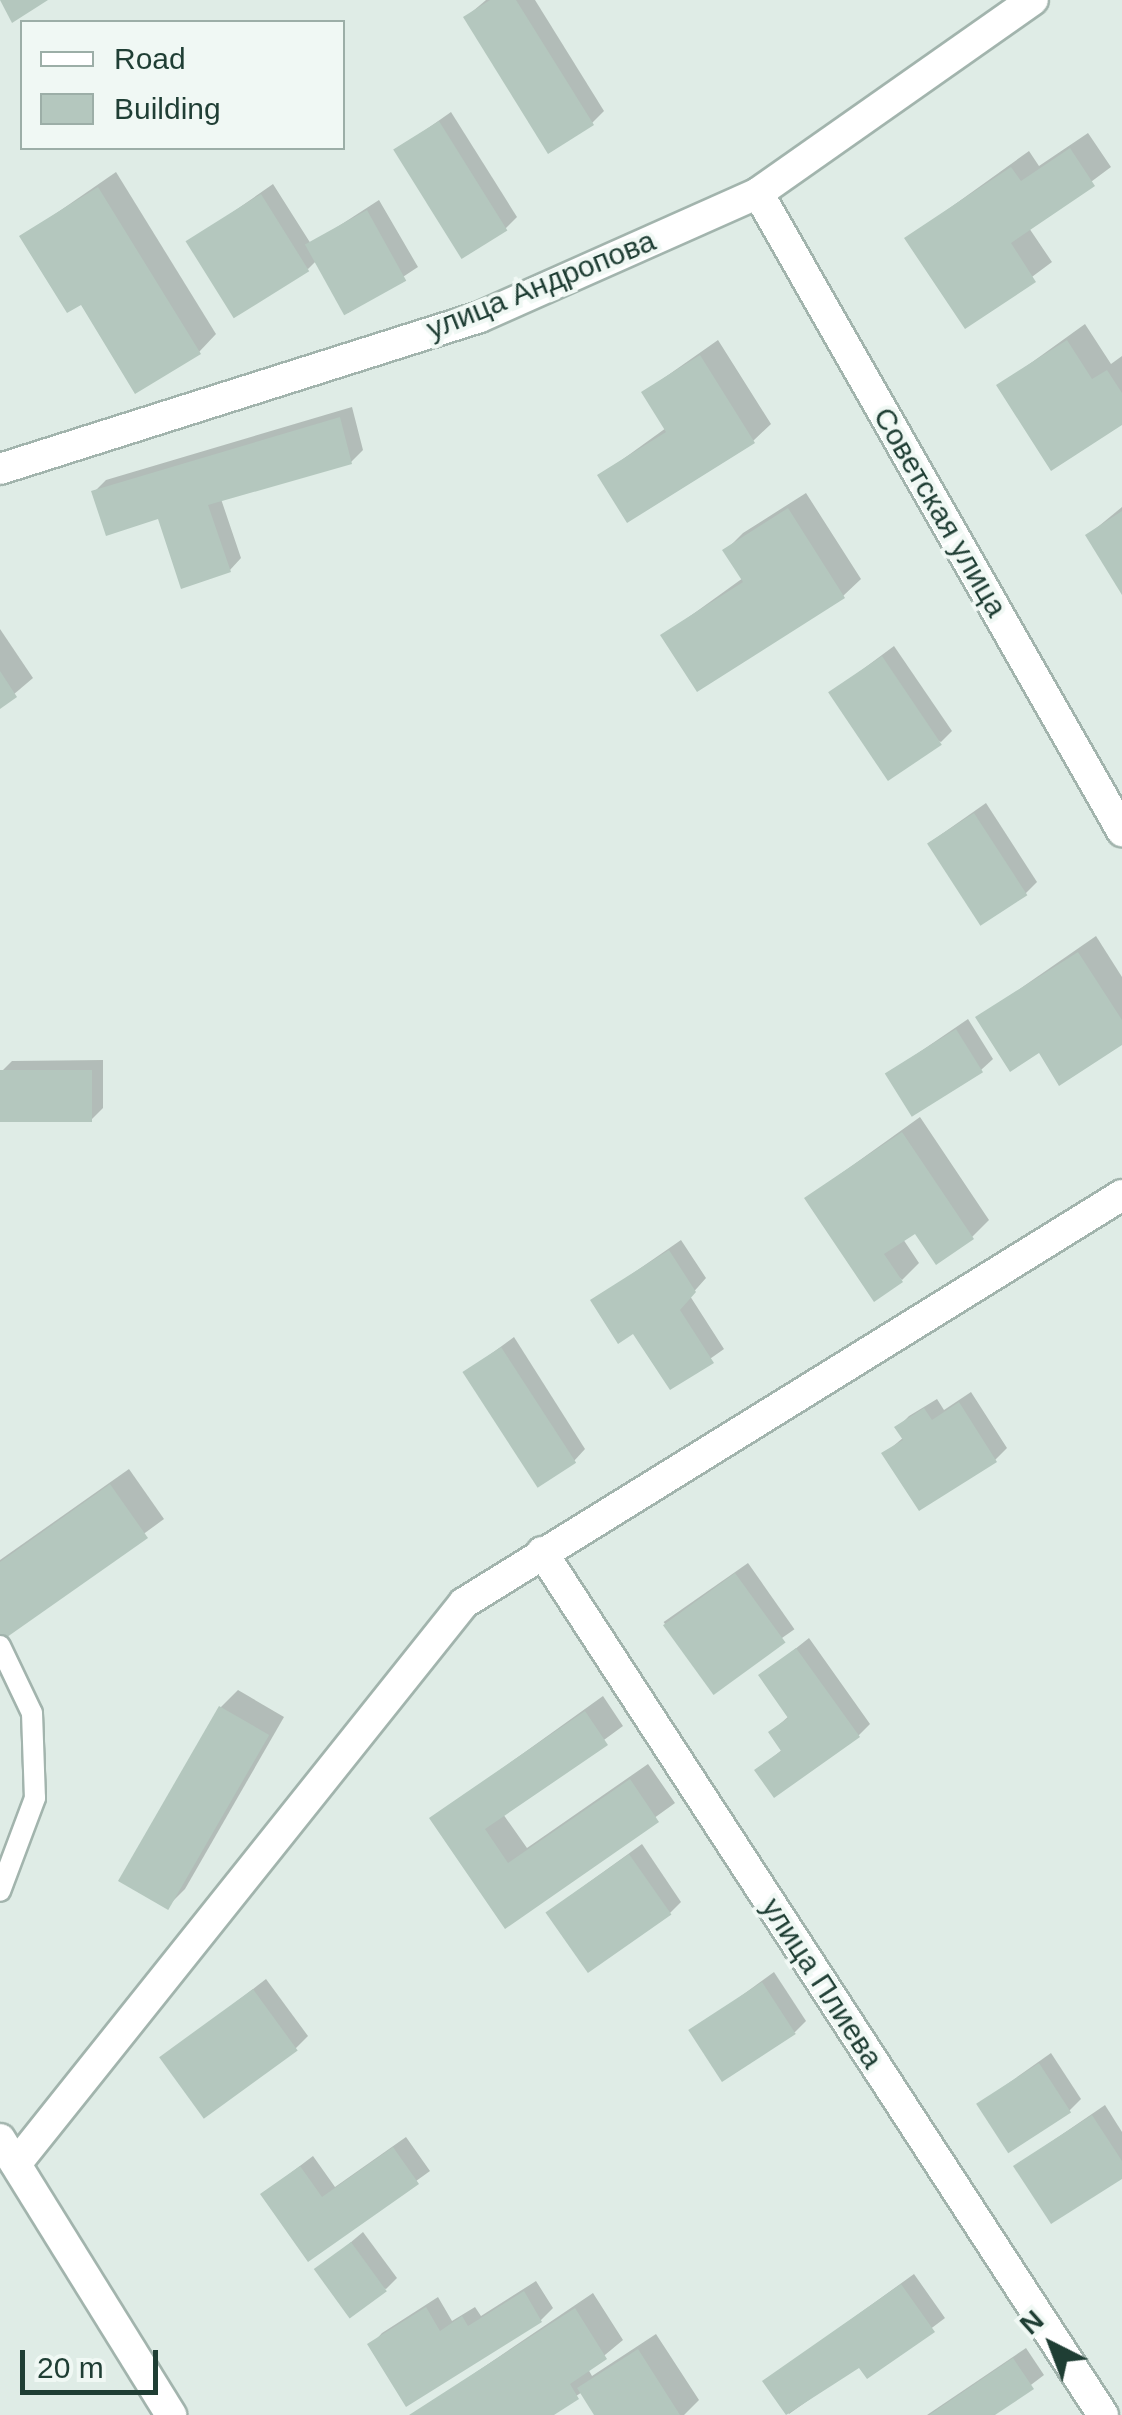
<!DOCTYPE html>
<html>
<head>
<meta charset="utf-8">
<style>
  body { margin:0 }
  #map { position:relative; width:1122px; height:2415px; overflow:hidden; background:#dfece6; font-family:Arial,sans-serif }
  div>[style] { position:absolute }
  [style*='--x'] { left:calc(var(--x)*1px); top:calc(var(--y)*1px); width:calc(var(--w)*1px); rotate:calc(var(--a)*1deg) }
  .shadow>* { inset:0; background:#0003; transform-origin:0 0 }
  .building>* { inset:0; background:#b4c7be; transform-origin:0 0 }
  .roads { filter:drop-shadow(2px 0 #a2b4ad) drop-shadow(-2px 0 #a2b4ad) drop-shadow(0 2px #a2b4ad) drop-shadow(0 -2px #a2b4ad) }
  .lane>* { height:20px; margin:-10px; padding:0 10px; transform-origin:10px; border-radius:10px; background:#fff }
  .street>* { height:30px; margin:-15px; padding:0 15px; transform-origin:15px; border-radius:15px; background:#fff }
  .secondary>* { height:30px; margin:-15px; padding:0 15px; transform-origin:15px; border-radius:15px; background:#fff }
  span { translate:-50% -50%; white-space:nowrap; text-align:center; line-height:1.15; -webkit-text-stroke:8px #f0f8f4; paint-order:stroke }
  .street-label { font-size:30px; color:#1f3e34 }
  .legend { position:absolute; left:20px; top:20px; width:325px; height:130px; box-sizing:border-box; background:#f0f8f4; border:2px solid #9caea7; margin:0; padding:12px 18px; list-style:none; font-size:30px; color:#1f3e34 }
  .legend li { display:flex; align-items:center; gap:20px; height:50px }
  .legend b { width:50px; border:2px solid #9caea7 }
  .north { position:absolute; left:1002px; top:2295px; width:100px; height:100px; -webkit-text-stroke:8px #f0f8f4; paint-order:stroke; rotate:318deg; font-size:28px; font-weight:700; line-height:40px; text-align:center; color:#1f3e34 }
  .north::after { content:''; display:block; margin:auto; width:35px; height:45px; background:#1f3e34; clip-path:polygon(50% 0,100% 100%,50% 72%,0 100%) }
  .scale { position:absolute; left:20px; top:2350px; width:138px; height:45px; box-sizing:border-box; border:5px solid #1f3e34; border-top:0; padding-left:12px; font-size:30px; line-height:35px; white-space:nowrap; color:#1f3e34; -webkit-text-stroke:8px #f0f8f4; paint-order:stroke }
</style>
</head>
<body>
<div id="map">
  <div class="shadow">
    <i style="clip-path:polygon(486px 0,535px 0,604px 111px,592px 123px,466px 17px)"></i>
    <i style="clip-path:polygon(451px 112px,517px 217px,505px 229px,397px 150px)"></i>
    <i style="clip-path:polygon(1088px 133px,1111px 167px,1029px 228px,1052px 262px,966px 326px,908px 238px,1029px 151px,1039px 166px)"></i>
    <i style="clip-path:polygon(116px 172px,216px 334px,199px 352px,81px 302px,22px 237px)"></i>
    <i style="clip-path:polygon(273px 184px,311px 244px,379px 200px,418px 267px,348px 313px,317px 260px,308px 269px,190px 242px)"></i>
    <i style="clip-path:polygon(1085px 324px,1111px 364px,1122px 356px,1122px 422px,999px 386px)"></i>
    <i style="clip-path:polygon(718px 340px,771px 424px,753px 441px,601px 475px,666px 428px,644px 392px)"></i>
    <i style="clip-path:polygon(352px 407px,363px 450px,351px 462px,221px 499px,241px 558px,230px 570px,159px 516px,94px 492px,106px 480px)"></i>
    <i style="clip-path:polygon(806px 493px,861px 579px,843px 596px,664px 635px,743px 578px,726px 550px,743px 533px)"></i>
    <i style="clip-path:polygon(1122px 507px,1122px 590px,1088px 535px)"></i>
    <i style="clip-path:polygon(0 629px,33px 678px,0 706px)"></i>
    <i style="clip-path:polygon(894px 646px,952px 731px,941px 742px,831px 693px)"></i>
    <i style="clip-path:polygon(986px 803px,1037px 882px,1025px 894px,929px 843px)"></i>
    <i style="clip-path:polygon(1096px 936px,1122px 977px,1122px 1042px,978px 1018px)"></i>
    <i style="clip-path:polygon(968px 1019px,993px 1059px,981px 1070px,889px 1073px)"></i>
    <i style="clip-path:polygon(103px 1060px,103px 1108px,91px 1120px,0 1073px,12px 1061px)"></i>
    <i style="clip-path:polygon(920px 1117px,989px 1220px,972px 1237px,915px 1230px,903px 1239px,919px 1263px,902px 1280px,807px 1198px)"></i>
    <i style="clip-path:polygon(681px 1240px,706px 1278px,690px 1296px,724px 1349px,670px 1387px,634px 1331px,593px 1301px)"></i>
    <i style="clip-path:polygon(514px 1337px,585px 1449px,574px 1461px,465px 1373px)"></i>
    <i style="clip-path:polygon(971px 1392px,1007px 1448px,995px 1460px,885px 1453px,904px 1437px,898px 1427px,909px 1416px,937px 1399px,944px 1410px)"></i>
    <i style="clip-path:polygon(129px 1469px,164px 1519px,0 1639px,0 1560px)"></i>
    <i style="left:748px;top:1563px;width:81px;height:103px;rotate:55deg"></i>
    <i style="clip-path:polygon(809px 1638px,870px 1724px,858px 1736px,757px 1770px,783px 1749px,771px 1732px,790px 1715px,761px 1676px)"></i>
    <i style="clip-path:polygon(238px 1690px,284px 1717px,185px 1889px,168px 1906px,221px 1707px)"></i>
    <i style="clip-path:polygon(603px 1696px,623px 1726px,503px 1814px,527px 1848px,648px 1764px,675px 1803px,506px 1925px,433px 1818px)"></i>
    <i style="clip-path:polygon(642px 1844px,681px 1902px,670px 1913px,548px 1912px)"></i>
    <i style="clip-path:polygon(774px 1972px,806px 2021px,795px 2032px,692px 2032px)"></i>
    <i style="clip-path:polygon(266px 1979px,308px 2036px,296px 2048px,163px 2058px)"></i>
    <i style="clip-path:polygon(1051px 2053px,1081px 2099px,1069px 2111px,979px 2104px)"></i>
    <i style="clip-path:polygon(1105px 2105px,1122px 2132px,1122px 2176px,1016px 2166px)"></i>
    <i style="clip-path:polygon(406px 2137px,430px 2171px,309px 2258px,263px 2194px,313px 2156px,335px 2187px)"></i>
    <i style="clip-path:polygon(363px 2232px,397px 2278px,386px 2289px,318px 2270px)"></i>
    <i style="clip-path:polygon(914px 2274px,945px 2318px,868px 2376px,859px 2364px,789px 2414px,766px 2381px)"></i>
    <i style="clip-path:polygon(536px 2281px,553px 2308px,541px 2320px,407px 2404px,371px 2345px,382px 2333px,438px 2297px,452px 2321px,475px 2307px,481px 2316px)"></i>
    <i style="clip-path:polygon(593px 2293px,623px 2340px,588px 2369px,592px 2376px,656px 2334px,699px 2400px,684px 2415px,597px 2415px,582px 2392px,549px 2415px,413px 2415px)"></i>
    <i style="clip-path:polygon(1026px 2348px,1044px 2375px,991px 2415px,927px 2415px)"></i>
  </div>
  <div class="building">
    <i style="clip-path:polygon(0 0,48px 0,12px 23px)"></i>
    <i style="clip-path:polygon(490px 0,516px 0,594px 125px,548px 154px,463px 17px)"></i>
    <i style="left:439px;top:121px;width:129px;height:54px;rotate:58deg"></i>
    <i style="clip-path:polygon(1070px 148px,1095px 186px,1011px 243px,1036px 282px,965px 329px,904px 238px,1011px 167px,1021px 181px)"></i>
    <i style="clip-path:polygon(98px 187px,201px 354px,135px 394px,81px 305px,67px 313px,19px 236px)"></i>
    <i style="left:261px;top:194px;width:91px;height:89px;rotate:58deg"></i>
    <i style="left:367px;top:210px;width:81px;height:71px;rotate:61deg"></i>
    <i style="clip-path:polygon(1067px 340px,1092px 379px,1107px 370px,1122px 393px,1122px 425px,1051px 471px,996px 385px)"></i>
    <i style="clip-path:polygon(700px 355px,755px 443px,627px 523px,597px 475px,666px 432px,641px 392px)"></i>
    <i style="clip-path:polygon(340px 417px,352px 464px,208px 505px,231px 572px,181px 589px,158px 519px,106px 536px,91px 491px)"></i>
    <i style="clip-path:polygon(788px 508px,845px 598px,697px 692px,660px 635px,743px 582px,722px 550px)"></i>
    <i style="clip-path:polygon(1122px 511px,1122px 595px,1085px 535px)"></i>
    <i style="left:882px;top:656px;width:107px;height:65px;rotate:56deg"></i>
    <i style="clip-path:polygon(0 671px,17px 697px,0 709px)"></i>
    <i style="left:974px;top:813px;width:98px;height:56px;rotate:57deg"></i>
    <i style="clip-path:polygon(1078px 952px,1122px 1020px,1122px 1045px,1059px 1086px,1039px 1053px,1010px 1072px,975px 1017px)"></i>
    <i style="left:956px;top:1029px;width:51px;height:84px;rotate:58deg"></i>
    <i style="left:92px;top:1070px;width:52px;height:92px;rotate:90deg"></i>
    <i style="clip-path:polygon(902px 1132px,974px 1239px,936px 1265px,915px 1234px,884px 1254px,903px 1282px,874px 1302px,804px 1198px)"></i>
    <i style="clip-path:polygon(669px 1250px,696px 1292px,680px 1310px,714px 1363px,670px 1390px,633px 1334px,618px 1344px,590px 1300px)"></i>
    <i style="left:501px;top:1347px;width:138px;height:46px;rotate:57deg"></i>
    <i style="clip-path:polygon(959px 1402px,997px 1462px,919px 1511px,881px 1453px,903px 1440px,894px 1427px,924px 1408px,932px 1420px)"></i>
    <i style="clip-path:polygon(110px 1484px,148px 1538px,0 1642px,0 1562px)"></i>
    <i style="left:735px;top:1573px;width:86px;height:89px;rotate:54deg"></i>
    <i style="clip-path:polygon(796px 1648px,860px 1737px,774px 1798px,754px 1770px,781px 1751px,768px 1732px,788px 1718px,758px 1675px)"></i>
    <i style="left:219px;top:1706px;width:58px;height:202px;rotate:30deg"></i>
    <i style="clip-path:polygon(585px 1711px,608px 1745px,485px 1829px,508px 1863px,630px 1779px,659px 1822px,505px 1929px,429px 1818px)"></i>
    <i style="left:629px;top:1854px;width:74px;height:102px;rotate:55deg"></i>
    <i style="left:762px;top:1982px;width:62px;height:88px;rotate:57deg"></i>
    <i style="left:253px;top:1989px;width:76px;height:116px;rotate:54deg"></i>
    <i style="left:1039px;top:2063px;width:59px;height:75px;rotate:57deg"></i>
    <i style="clip-path:polygon(1092px 2115px,1122px 2161px,1122px 2179px,1051px 2224px,1013px 2166px)"></i>
    <i style="clip-path:polygon(393px 2147px,419px 2184px,308px 2262px,260px 2194px,300px 2166px,322px 2197px)"></i>
    <i style="left:351px;top:2242px;width:61px;height:46px;rotate:54deg"></i>
    <i style="clip-path:polygon(901px 2284px,935px 2332px,867px 2379px,859px 2368px,786px 2415px,762px 2381px)"></i>
    <i style="clip-path:polygon(524px 2291px,542px 2322px,406px 2407px,367px 2344px,426px 2307px,440px 2331px,462px 2316px,468px 2326px)"></i>
    <i style="clip-path:polygon(575px 2308px,607px 2359px,570px 2384px,579px 2399px,554px 2415px,409px 2415px)"></i>
    <i style="clip-path:polygon(638px 2349px,680px 2415px,594px 2415px,577px 2388px)"></i>
    <i style="clip-path:polygon(1013px 2358px,1034px 2389px,995px 2415px,929px 2415px)"></i>
  </div>
  <div class="roads">
    <div class="lane">
      <i style="--x:0;--y:1646;--w:74;--a:64.5"></i>
      <i style="--x:32;--y:1713;--w:85;--a:88"></i>
      <i style="--x:35;--y:1798;--w:99;--a:110.6"></i>
    </div>
    <div class="street">
      <i style="--x:758;--y:193;--w:735;--a:60.29"></i>
      <i style="--x:0;--y:469;--w:503;--a:-17.57"></i>
      <i style="--x:480;--y:317;--w:304;--a:-24"></i>
      <i style="--x:758;--y:193;--w:336;--a:-35.1"></i>
      <i style="--x:542;--y:1552;--w:1029;--a:56.97"></i>
      <i style="--x:16;--y:2164;--w:718;--a:-51.39"></i>
      <i style="--x:464;--y:1603;--w:774;--a:-31.8"></i>
    </div>
    <div class="secondary">
      <i style="--x:0;--y:2139;--w:325;--a:58.2"></i>
    </div>
  </div>
  <div class="street-label">
    <span style="left:541px;top:285px;rotate:-22deg">улица Андропова</span>
    <span style="left:940px;top:512px;rotate:60deg">Советская улица</span>
    <span style="left:822px;top:1983px;rotate:57deg">улица Плиева</span>
  </div>
  <ul class="legend">
  <li><b style="height:12px;background:#fff"></b>Road</li>
  <li><b style="height:28px;background:#b4c7be"></b>Building</li>
  </ul>
  <div class="north">N</div>
  <div class="scale">20 m</div>
</div>
</body>
</html>
